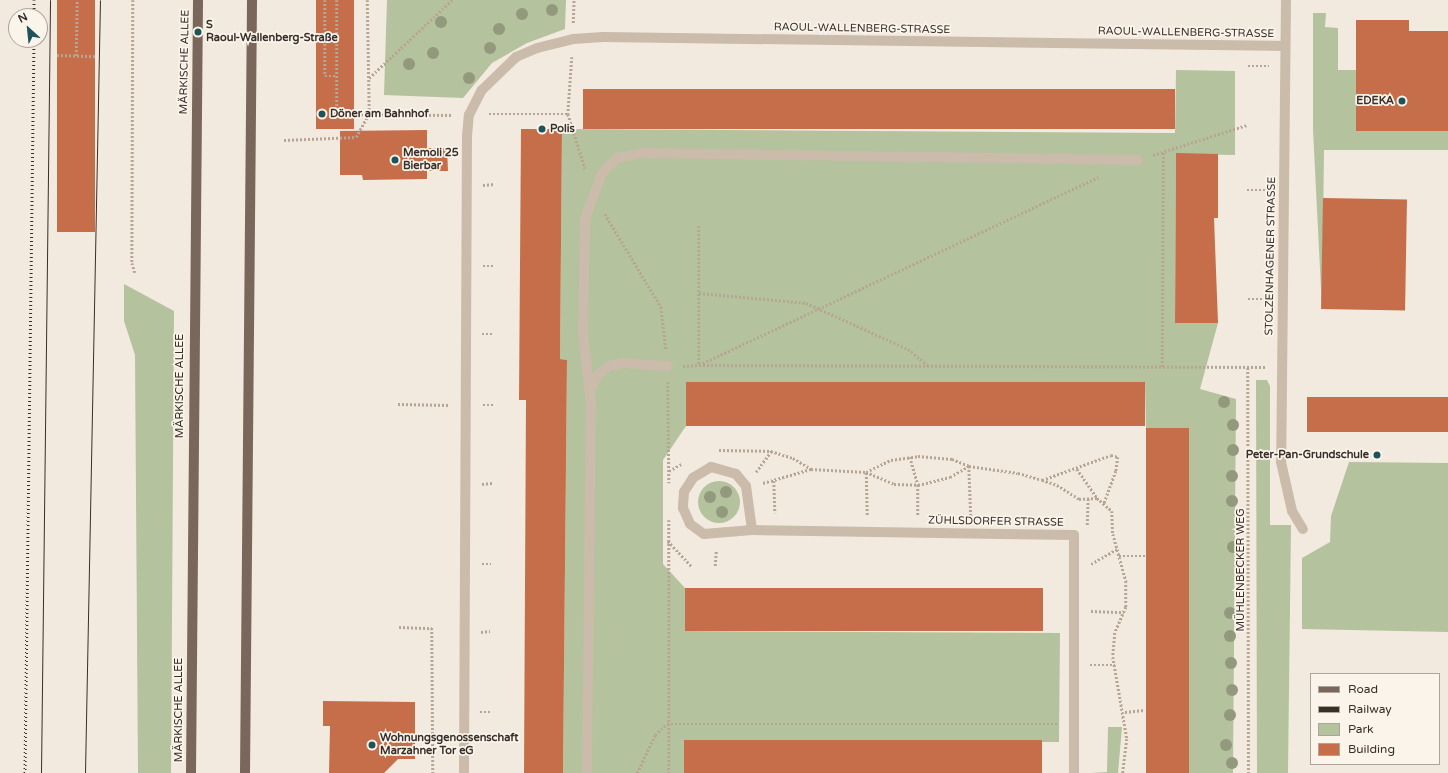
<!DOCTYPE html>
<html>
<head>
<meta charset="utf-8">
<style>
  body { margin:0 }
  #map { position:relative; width:1448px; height:773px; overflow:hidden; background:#f2eade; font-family:"Varela Round",sans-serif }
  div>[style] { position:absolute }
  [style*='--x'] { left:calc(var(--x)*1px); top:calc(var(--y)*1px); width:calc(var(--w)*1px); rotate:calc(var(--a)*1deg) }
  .green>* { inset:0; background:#b4c29e }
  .round { border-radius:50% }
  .building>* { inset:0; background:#c56e49; transform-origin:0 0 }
  .path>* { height:2.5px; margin-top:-1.25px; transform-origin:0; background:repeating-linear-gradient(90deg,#b7a594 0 2px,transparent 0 4px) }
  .minor>* { height:10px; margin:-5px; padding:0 5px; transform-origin:5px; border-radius:5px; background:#cbbbaa }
  .major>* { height:10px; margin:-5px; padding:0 5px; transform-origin:5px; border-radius:5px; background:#7a675b }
  .tram>* { height:1px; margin:-0.5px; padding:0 0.5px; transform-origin:0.5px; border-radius:0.5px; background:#382f29 }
  .rail>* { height:3px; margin-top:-1.5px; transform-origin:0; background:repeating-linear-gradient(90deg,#382f29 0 1px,transparent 0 4px) }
  .trees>* { width:12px; height:12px; margin:-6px; border-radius:50%; background:#93997d }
  .dots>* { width:11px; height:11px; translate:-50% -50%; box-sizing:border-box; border:2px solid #faf4eb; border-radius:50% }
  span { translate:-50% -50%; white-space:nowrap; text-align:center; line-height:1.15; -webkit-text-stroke:3.5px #faf4eb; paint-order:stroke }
  .poi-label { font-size:11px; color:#382f29; font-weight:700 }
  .left { translate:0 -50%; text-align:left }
  .right { translate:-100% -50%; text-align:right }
  .street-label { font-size:11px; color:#382f29 }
  .legend { position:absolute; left:1310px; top:673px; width:130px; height:92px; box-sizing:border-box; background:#faf4eb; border:1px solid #aca59d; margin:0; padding:5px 7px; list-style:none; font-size:12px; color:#382f29 }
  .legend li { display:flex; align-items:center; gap:8px; height:20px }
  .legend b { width:20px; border:1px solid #aca59d }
  .north { position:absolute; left:8px; top:8px; width:40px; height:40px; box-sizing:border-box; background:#faf4eb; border:1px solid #aca59d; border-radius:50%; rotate:333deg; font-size:11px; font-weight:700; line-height:16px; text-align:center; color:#382f29 }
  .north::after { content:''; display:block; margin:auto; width:14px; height:18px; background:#1f535a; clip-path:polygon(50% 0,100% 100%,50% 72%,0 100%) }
</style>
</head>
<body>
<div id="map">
  <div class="green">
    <i style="clip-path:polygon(387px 0,566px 0,565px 29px,527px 43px,492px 63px,463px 98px,384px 95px)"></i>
    <i style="clip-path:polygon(1313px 13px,1326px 13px,1325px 27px,1338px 28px,1338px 70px,1356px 70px,1356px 131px,1448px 131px,1448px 150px,1324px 150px,1322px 309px,1313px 130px)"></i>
    <i style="clip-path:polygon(1176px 70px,1235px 71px,1235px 155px,1176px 154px,1175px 323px,1218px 323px,1200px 389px,1236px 399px,1233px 773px,1187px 773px,1189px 428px,1146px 428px,1145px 385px,686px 382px,686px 426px,663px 460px,663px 564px,685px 588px,685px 631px,1060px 633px,1059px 742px,684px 741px,685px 773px,563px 773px,567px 360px,560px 359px,562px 129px,1175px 133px)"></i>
    <i style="clip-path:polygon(124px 284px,174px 311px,171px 773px,138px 773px,135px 355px,124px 321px)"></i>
    <i style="clip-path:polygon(1256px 380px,1267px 380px,1270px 386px,1270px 525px,1291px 525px,1288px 773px,1257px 773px)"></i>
    <i style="clip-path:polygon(1349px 462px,1448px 463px,1448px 632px,1302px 629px,1302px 558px,1330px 542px,1331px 516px)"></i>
    <i class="round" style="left:698px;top:481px;width:42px;height:42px"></i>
    <i style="clip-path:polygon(1108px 727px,1122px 727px,1118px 773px,1091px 773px,1107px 772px)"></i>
  </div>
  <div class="building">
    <i style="left:57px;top:0;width:38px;height:232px"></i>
    <i style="left:316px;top:0;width:38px;height:129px"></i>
    <i style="clip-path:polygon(1356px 20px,1409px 20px,1409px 31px,1448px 31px,1448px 131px,1356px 131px)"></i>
    <i style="left:583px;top:89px;width:592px;height:40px"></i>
    <i style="clip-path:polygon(521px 129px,562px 129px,560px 359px,567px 360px,563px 773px,524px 773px,526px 400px,519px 400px)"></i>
    <i style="clip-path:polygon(427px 130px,427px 148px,447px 148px,448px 171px,427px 171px,427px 179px,363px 180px,362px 175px,340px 175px,340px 131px)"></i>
    <i style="clip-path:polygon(1176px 153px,1218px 154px,1218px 218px,1214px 218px,1218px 323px,1175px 323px)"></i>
    <i style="left:1323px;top:198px;width:84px;height:111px;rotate:1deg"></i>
    <i style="left:686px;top:382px;width:459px;height:44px"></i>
    <i style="left:1307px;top:397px;width:141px;height:35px"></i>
    <i style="left:1146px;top:428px;width:43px;height:345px"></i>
    <i style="left:685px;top:588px;width:358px;height:43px"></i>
    <i style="clip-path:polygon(323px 701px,415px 702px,415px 759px,398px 759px,384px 773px,329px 773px,330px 726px,323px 726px)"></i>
    <i style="left:684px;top:740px;width:358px;height:33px"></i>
  </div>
  <div class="path">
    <i style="--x:133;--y:0;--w:263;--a:90.2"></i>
    <i style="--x:132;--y:263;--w:10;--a:73"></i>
    <i style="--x:325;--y:0;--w:76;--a:90"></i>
    <i style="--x:325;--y:76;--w:12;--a:0"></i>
    <i style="--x:337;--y:0;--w:114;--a:90"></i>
    <i style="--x:337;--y:114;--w:115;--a:0.5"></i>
    <i style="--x:573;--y:23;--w:23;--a:-88"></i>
    <i style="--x:57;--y:55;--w:38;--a:2"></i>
    <i style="--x:76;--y:56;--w:56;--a:-89"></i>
    <i style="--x:572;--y:57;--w:57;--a:94"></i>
    <i style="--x:568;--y:114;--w:57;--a:72.5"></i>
    <i style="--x:1248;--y:66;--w:21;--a:0"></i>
    <i style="--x:369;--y:78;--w:114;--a:-43.2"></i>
    <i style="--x:489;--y:114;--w:79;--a:0"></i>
    <i style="--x:284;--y:140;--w:72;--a:-2.4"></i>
    <i style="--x:356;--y:137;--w:26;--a:-61"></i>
    <i style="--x:369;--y:114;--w:114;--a:-91"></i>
    <i style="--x:1153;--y:155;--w:99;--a:-17.7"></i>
    <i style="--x:483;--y:185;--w:12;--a:-5"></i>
    <i style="--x:1247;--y:190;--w:21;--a:0"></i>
    <i style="--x:605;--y:214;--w:109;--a:58.9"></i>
    <i style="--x:661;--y:307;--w:42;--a:83.2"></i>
    <i style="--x:699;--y:226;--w:139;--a:90"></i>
    <i style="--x:699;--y:365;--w:566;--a:0.2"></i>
    <i style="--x:483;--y:266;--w:11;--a:0"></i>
    <i style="--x:699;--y:293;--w:107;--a:5.3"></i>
    <i style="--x:806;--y:303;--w:112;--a:24.3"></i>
    <i style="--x:908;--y:349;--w:26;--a:39"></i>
    <i style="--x:1248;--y:299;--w:19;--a:0"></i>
    <i style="--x:482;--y:334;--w:11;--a:0"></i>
    <i style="--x:683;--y:366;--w:16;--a:-4"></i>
    <i style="--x:699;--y:365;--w:441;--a:-25.2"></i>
    <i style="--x:1162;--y:367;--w:215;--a:-89.7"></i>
    <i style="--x:1248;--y:368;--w:405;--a:89.9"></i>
    <i style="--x:668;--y:382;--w:101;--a:89.4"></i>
    <i style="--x:398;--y:404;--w:50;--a:1.1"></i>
    <i style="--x:483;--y:405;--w:10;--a:0"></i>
    <i style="--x:719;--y:450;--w:52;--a:1.1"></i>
    <i style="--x:771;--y:451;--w:23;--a:18"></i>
    <i style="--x:793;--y:458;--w:21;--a:31"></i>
    <i style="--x:811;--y:469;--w:55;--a:3.1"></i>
    <i style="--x:866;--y:472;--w:28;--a:-26"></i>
    <i style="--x:891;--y:460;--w:27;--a:-8"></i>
    <i style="--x:918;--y:456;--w:34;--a:5"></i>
    <i style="--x:952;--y:459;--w:18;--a:22"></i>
    <i style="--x:969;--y:466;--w:49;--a:8.1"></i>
    <i style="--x:1018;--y:473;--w:25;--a:16"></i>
    <i style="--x:1042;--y:480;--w:16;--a:18"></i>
    <i style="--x:1057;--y:485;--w:26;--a:32"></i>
    <i style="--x:1079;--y:499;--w:18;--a:-3"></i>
    <i style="--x:1097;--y:498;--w:20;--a:41"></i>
    <i style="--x:1112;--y:511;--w:23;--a:88"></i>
    <i style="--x:1113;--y:534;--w:49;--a:74.5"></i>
    <i style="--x:1126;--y:581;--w:26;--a:90"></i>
    <i style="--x:1126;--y:607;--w:28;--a:113"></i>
    <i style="--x:1115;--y:633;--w:24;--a:95"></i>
    <i style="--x:1113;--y:657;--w:83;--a:80.3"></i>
    <i style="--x:1127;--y:739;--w:34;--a:97"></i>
    <i style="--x:910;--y:457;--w:29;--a:74"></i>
    <i style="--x:918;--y:485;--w:31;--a:90"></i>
    <i style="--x:1077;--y:469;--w:35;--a:55"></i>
    <i style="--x:669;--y:471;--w:14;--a:-30"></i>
    <i style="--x:756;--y:472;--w:26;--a:-54"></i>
    <i style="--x:1042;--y:480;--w:73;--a:-19.9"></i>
    <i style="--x:1111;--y:455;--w:7;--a:16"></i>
    <i style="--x:1118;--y:457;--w:14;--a:98"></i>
    <i style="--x:1116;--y:471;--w:35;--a:110"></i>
    <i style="--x:774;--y:481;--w:32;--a:88"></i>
    <i style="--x:763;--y:483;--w:50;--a:-16.3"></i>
    <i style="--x:482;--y:484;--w:10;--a:-6"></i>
    <i style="--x:867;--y:515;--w:43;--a:-91.3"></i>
    <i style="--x:866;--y:472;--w:30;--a:23"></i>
    <i style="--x:894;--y:484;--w:24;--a:2"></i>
    <i style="--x:918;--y:485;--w:33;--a:-14"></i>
    <i style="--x:950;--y:477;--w:22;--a:-30"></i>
    <i style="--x:969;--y:466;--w:51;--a:87.8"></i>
    <i style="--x:669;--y:520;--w:253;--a:90"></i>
    <i style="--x:1087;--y:525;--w:26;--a:-88"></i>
    <i style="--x:668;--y:541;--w:34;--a:47"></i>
    <i style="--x:1119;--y:556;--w:26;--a:0"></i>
    <i style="--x:482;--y:564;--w:9;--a:0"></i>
    <i style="--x:1091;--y:564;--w:30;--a:-30"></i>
    <i style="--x:715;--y:566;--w:15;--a:-86"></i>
    <i style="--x:1091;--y:611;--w:33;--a:2"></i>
    <i style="--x:399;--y:627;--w:33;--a:2"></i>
    <i style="--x:432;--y:628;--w:145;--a:89.6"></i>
    <i style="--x:481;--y:632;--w:9;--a:-6"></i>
    <i style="--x:1090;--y:665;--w:25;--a:0"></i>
    <i style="--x:480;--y:712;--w:10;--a:0"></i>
    <i style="--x:1125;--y:712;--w:19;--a:-6"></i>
    <i style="--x:637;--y:773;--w:42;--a:-64.7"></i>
    <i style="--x:655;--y:735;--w:16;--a:-43"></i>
    <i style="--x:667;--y:724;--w:391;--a:0"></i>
  </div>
  <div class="minor">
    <i style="--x:1286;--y:0;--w:462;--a:90.6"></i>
    <i style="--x:1281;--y:462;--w:50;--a:77.3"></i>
    <i style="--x:1292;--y:511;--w:21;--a:59"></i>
    <i style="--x:590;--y:390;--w:17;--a:-62"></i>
    <i style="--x:598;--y:375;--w:14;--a:-39"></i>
    <i style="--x:609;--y:366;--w:14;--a:-12"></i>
    <i style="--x:623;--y:363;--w:45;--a:3.8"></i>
    <i style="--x:752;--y:530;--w:44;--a:-97.8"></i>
    <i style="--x:746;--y:486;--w:16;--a:-130"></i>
    <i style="--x:736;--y:474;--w:26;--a:-164"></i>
    <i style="--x:711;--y:467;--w:21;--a:149"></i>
    <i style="--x:693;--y:478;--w:17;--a:123"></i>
    <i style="--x:684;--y:492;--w:16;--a:94"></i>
    <i style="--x:683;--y:508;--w:17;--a:66"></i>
    <i style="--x:690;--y:524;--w:17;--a:36"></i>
    <i style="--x:704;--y:534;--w:48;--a:-4.8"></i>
    <i style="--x:752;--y:530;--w:322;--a:0.9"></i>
    <i style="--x:1074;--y:535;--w:238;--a:90"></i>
    <i style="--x:464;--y:773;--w:637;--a:-89.73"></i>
    <i style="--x:467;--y:136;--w:21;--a:-85"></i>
    <i style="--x:469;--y:115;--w:28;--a:-63"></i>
    <i style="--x:482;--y:90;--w:47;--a:-44.1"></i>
    <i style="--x:516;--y:57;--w:23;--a:-23"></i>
    <i style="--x:537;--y:48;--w:37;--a:-14"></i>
    <i style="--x:573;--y:39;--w:30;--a:-4"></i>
    <i style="--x:603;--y:37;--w:682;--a:0.76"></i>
    <i style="--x:587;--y:773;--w:370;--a:-89.4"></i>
    <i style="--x:591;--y:403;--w:69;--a:-96.6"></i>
    <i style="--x:583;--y:334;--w:115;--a:-89"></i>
    <i style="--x:585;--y:219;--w:49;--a:-69.7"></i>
    <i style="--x:602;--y:173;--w:21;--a:-45"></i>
    <i style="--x:617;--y:158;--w:25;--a:-11"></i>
    <i style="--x:642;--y:153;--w:496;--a:0.8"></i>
  </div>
  <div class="major">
    <i style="--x:191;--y:773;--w:773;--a:-89.48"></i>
    <i style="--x:245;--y:773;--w:773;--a:-89.48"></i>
  </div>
  <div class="tram">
    <i style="--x:41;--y:773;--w:773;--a:-89.33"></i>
    <i style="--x:85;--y:773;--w:773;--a:-88.89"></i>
  </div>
  <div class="rail">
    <i style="--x:34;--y:16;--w:16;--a:-90"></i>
    <i style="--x:25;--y:773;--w:733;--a:-89.3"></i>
  </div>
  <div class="trees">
    <i style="left:552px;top:10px"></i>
    <i style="left:522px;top:14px"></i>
    <i style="left:441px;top:22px"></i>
    <i style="left:499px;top:29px"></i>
    <i style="left:490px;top:48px"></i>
    <i style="left:433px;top:53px"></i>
    <i style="left:409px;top:64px"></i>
    <i style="left:469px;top:78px"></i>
    <i style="left:1224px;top:402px"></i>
    <i style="left:1233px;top:425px"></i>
    <i style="left:1233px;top:450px"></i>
    <i style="left:1232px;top:476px"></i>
    <i style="left:726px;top:492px"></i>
    <i style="left:710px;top:497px"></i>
    <i style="left:1232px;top:501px"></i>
    <i style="left:722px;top:512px"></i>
    <i style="left:1233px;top:547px"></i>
    <i style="left:1230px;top:613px"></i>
    <i style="left:1230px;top:636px"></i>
    <i style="left:1231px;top:663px"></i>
    <i style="left:1232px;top:690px"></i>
    <i style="left:1230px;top:715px"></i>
    <i style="left:1226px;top:745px"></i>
    <i style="left:1232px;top:763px"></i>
  </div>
  <div class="dots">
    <i style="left:198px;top:32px;background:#1f535a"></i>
    <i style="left:1402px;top:101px;background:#1f535a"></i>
    <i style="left:322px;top:114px;background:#1f535a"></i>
    <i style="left:542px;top:129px;background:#1f535a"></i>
    <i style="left:395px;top:160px;background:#1f535a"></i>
    <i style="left:1377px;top:455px;background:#1f535a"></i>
    <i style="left:372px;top:745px;background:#1f535a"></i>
  </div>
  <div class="poi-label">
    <span class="left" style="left:206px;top:32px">S<br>Raoul-Wallenberg-Straße</span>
    <span class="right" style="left:1394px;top:101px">EDEKA</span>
    <span class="left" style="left:330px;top:114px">Döner am Bahnhof</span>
    <span class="left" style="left:550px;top:129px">Polis</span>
    <span class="left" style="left:403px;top:160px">Memoli 25<br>Bierbar</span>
    <span class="right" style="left:1369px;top:455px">Peter-Pan-Grundschule</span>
    <span class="left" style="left:380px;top:745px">Wohnungsgenossenschaft<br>Marzahner Tor eG</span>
  </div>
  <div class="street-label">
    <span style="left:862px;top:29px;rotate:1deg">RAOUL-WALLENBERG-STRASSE</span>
    <span style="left:1186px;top:33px;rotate:1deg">RAOUL-WALLENBERG-STRASSE</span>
    <span style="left:185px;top:62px;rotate:-89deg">MÄRKISCHE ALLEE</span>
    <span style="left:1271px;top:256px;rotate:-89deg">STOLZENHAGENER STRASSE</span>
    <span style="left:180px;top:386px;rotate:-90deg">MÄRKISCHE ALLEE</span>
    <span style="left:996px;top:522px;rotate:1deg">ZÜHLSDORFER STRASSE</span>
    <span style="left:1241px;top:570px;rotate:-90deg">MÜHLENBECKER WEG</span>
    <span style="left:179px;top:710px;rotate:-90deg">MÄRKISCHE ALLEE</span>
  </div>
  <ul class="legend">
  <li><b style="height:5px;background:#7a675b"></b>Road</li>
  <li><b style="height:5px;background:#382f29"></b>Railway</li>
  <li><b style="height:11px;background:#b4c29e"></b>Park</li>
  <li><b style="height:11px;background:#c56e49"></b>Building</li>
  </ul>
  <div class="north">N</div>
</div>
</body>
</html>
